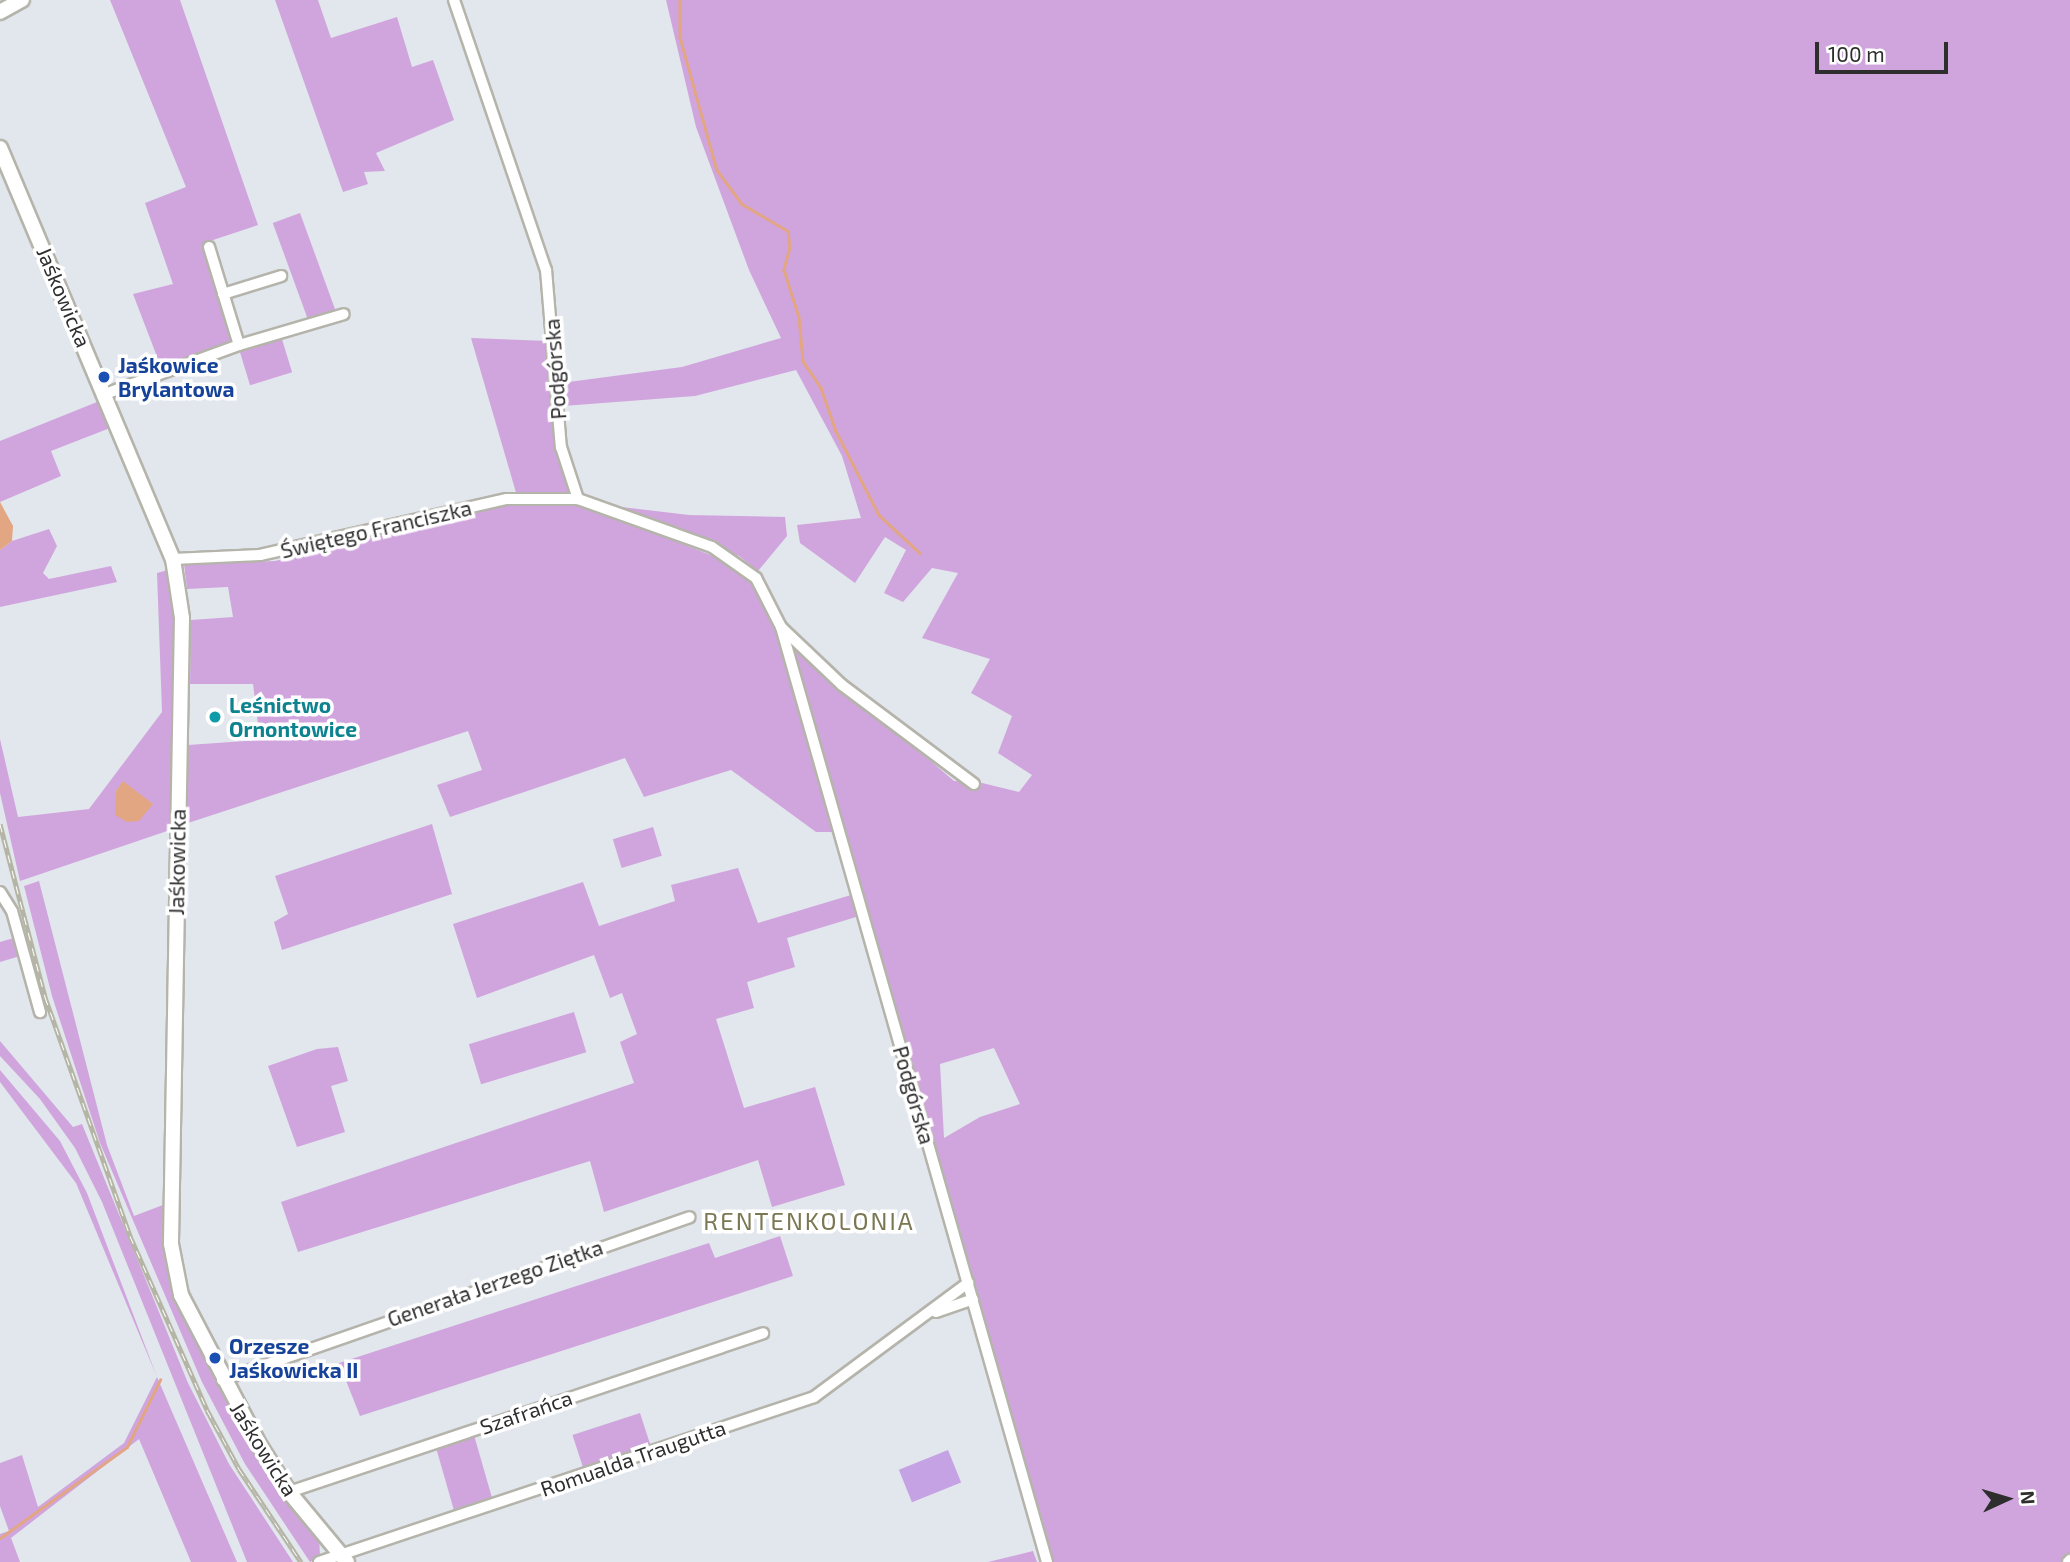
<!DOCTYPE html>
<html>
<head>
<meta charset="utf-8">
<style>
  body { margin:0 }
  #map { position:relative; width:2070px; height:1562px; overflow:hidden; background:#e2e6ed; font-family:"Exo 2",sans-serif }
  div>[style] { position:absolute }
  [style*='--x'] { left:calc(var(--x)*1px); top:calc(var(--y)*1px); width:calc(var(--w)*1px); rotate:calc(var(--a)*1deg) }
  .green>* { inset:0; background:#d0a5dd; transform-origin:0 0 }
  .pitch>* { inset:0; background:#c5a2e3; transform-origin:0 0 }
  .water>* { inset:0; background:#e2a682 }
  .stream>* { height:2.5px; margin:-1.25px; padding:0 1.25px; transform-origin:1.25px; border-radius:1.25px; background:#e2a682 }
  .roads { filter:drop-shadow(2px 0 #b5b4ab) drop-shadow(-2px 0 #b5b4ab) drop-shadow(0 2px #b5b4ab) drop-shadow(0 -2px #b5b4ab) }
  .street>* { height:10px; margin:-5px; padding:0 5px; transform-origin:5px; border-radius:5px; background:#fff }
  .secondary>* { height:14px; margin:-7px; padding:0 7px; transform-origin:7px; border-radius:7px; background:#fff }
  .rail>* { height:5px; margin-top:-2.5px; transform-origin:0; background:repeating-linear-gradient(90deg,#fff 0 8px,#b5b5a5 0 16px); box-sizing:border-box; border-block:2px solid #b5b5a5 }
  .dots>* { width:19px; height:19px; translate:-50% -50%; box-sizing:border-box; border:4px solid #fff; border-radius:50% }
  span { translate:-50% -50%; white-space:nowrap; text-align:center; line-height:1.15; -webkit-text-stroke:7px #fff; paint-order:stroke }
  .street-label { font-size:21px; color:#2e2e2e }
  .transit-label { font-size:21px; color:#164399; font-weight:700 }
  .left { translate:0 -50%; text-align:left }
  .culture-label { font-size:21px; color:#0d838f; font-weight:700 }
  .quarter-label { font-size:24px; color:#7a7752; letter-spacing:2px }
  .north { position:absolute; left:1972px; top:1464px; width:70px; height:70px; -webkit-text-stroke:5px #fff; paint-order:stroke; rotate:86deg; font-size:19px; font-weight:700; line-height:28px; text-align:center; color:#2e2e2e }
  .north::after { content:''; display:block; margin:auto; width:24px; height:32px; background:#2e2e2e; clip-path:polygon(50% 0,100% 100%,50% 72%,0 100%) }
  .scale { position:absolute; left:1815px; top:42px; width:133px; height:32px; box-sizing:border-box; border:4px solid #2e2e2e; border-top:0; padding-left:9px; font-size:21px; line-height:24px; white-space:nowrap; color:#2e2e2e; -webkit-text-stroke:5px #fff; paint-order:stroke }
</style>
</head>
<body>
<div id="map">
  <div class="green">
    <i style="clip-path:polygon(110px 0,180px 0,258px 225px,204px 243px,235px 340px,161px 367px,133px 294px,173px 284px,145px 203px,186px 187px)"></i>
    <i style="clip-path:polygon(275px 0,318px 0,331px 38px,397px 17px,412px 67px,433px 60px,454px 120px,376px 153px,385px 171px,364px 172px,368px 184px,343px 192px)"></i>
    <i style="clip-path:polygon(evenodd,666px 0,2070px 0,2070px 1562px,1050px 1562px,935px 1143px,790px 655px,800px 649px,954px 781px,978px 782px,1019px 792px,1032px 775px,998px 753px,1012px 716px,971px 693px,990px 659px,922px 638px,958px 573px,932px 568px,903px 602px,884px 593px,906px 550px,885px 537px,855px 583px,800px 543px,797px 525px,861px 518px,842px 456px,796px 370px,695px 396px,563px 406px,561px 383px,682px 367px,781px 338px,749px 270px,696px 127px,666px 0,994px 1048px,1020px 1104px,980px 1117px,944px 1138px,940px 1064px,994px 1048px)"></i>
    <i style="left:300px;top:213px;width:106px;height:29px;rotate:70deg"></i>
    <i style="left:281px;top:336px;width:38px;height:44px;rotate:73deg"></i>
    <i style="clip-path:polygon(471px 338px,549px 341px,570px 495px,517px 496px)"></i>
    <i style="clip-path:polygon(102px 400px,110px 428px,51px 451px,61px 476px,0 502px,0 441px)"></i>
    <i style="clip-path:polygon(511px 504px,578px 506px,602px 512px,718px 558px,750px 579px,766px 603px,776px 634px,833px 832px,816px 832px,731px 770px,644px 797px,625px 758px,450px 817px,437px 785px,482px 770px,468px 731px,188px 823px,188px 745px,260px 740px,253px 684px,190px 684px,191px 620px,233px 617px,228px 587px,187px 589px,184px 564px,275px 561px)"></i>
    <i style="clip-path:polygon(613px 506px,689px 515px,785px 517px,787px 536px,758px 571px,739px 556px)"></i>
    <i style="clip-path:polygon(49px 529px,57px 546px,43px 573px,49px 579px,111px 566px,117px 582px,0 607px,0 550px,12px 541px)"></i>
    <i style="clip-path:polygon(evenodd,168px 570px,174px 603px,176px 688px,173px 829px,20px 881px,0 793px,0 739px,18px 817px,89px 809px,162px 712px,157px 573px,168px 570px,123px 782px,145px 800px,153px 804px,116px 791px,123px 782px)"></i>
    <i style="clip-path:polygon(432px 824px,452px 894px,282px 950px,274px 922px,288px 914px,275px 876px)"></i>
    <i style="left:653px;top:827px;width:30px;height:42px;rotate:73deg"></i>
    <i style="clip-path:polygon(738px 868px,758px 923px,851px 895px,856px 917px,787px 938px,795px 967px,747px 982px,754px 1008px,716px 1019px,744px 1108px,815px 1087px,845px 1185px,772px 1207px,758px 1160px,604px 1212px,590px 1161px,298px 1252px,281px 1202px,634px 1083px,620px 1042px,637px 1034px,622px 993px,610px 998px,594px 955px,477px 998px,453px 924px,583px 882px,599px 926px,675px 901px,671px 885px)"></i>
    <i style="clip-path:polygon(39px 881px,107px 1145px,134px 1216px,163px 1205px,177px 1296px,217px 1380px,272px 1475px,319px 1534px,320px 1556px,310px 1562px,245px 1464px,202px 1382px,100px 1143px,52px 996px,24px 886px)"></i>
    <i style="clip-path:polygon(14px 938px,20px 956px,0 962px,0 942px)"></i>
    <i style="left:574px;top:1012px;width:42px;height:110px;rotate:73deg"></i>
    <i style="clip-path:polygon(0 1041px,73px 1127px,82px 1124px,188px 1383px,229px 1464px,293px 1562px,247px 1562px,102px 1202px,75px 1148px,40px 1099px,0 1056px)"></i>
    <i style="clip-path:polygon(338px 1047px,348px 1081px,331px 1086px,345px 1132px,297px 1147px,268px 1066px,317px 1049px)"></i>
    <i style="clip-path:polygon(0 1070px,60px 1141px,87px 1193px,157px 1377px,237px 1562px,191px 1562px,139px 1439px,11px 1538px,20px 1562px,0 1562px,0 1534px,9px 1531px,0 1506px,0 1463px,22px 1455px,38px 1507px,124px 1443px,157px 1377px,76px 1183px,0 1082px)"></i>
    <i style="clip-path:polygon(780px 1236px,793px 1276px,360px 1416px,339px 1363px,709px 1243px,715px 1258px)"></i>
    <i style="left:640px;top:1413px;width:36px;height:71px;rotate:72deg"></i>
    <i style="left:474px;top:1435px;width:66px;height:40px;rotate:74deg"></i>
    <i style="clip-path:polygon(1033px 1551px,1037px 1562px,988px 1562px)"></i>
  </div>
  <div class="pitch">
    <i style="left:948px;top:1450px;width:35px;height:53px;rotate:68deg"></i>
  </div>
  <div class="water">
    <i style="clip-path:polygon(0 502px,13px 526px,12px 541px,0 550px)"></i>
    <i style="clip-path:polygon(123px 781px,153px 804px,139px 821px,127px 822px,115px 815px,116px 791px)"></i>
  </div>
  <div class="stream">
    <i style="--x:680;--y:0;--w:37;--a:90"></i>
    <i style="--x:680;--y:37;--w:138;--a:74.5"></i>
    <i style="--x:717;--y:170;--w:42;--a:53.7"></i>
    <i style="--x:742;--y:204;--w:53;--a:30.4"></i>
    <i style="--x:788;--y:231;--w:16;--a:83"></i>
    <i style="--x:790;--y:247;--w:24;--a:105"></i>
    <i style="--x:784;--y:270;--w:49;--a:72.3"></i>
    <i style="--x:799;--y:317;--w:44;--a:84.8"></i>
    <i style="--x:803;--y:361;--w:32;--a:56"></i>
    <i style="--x:821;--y:388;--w:46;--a:70.8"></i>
    <i style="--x:836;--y:431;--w:94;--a:62.9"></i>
    <i style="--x:879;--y:515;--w:56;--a:42.8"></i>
    <i style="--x:0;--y:1538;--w:156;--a:-35.6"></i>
    <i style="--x:127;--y:1447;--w:75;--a:-63.8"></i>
  </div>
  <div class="roads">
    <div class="street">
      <i style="--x:454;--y:0;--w:285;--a:71.2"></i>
      <i style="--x:546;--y:270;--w:178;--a:85.2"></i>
      <i style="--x:561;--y:447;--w:55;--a:71.9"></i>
      <i style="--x:209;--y:247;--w:102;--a:73"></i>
      <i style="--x:223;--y:294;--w:61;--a:-17.2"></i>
      <i style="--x:105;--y:394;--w:143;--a:-20.1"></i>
      <i style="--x:239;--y:345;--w:109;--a:-16.4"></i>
      <i style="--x:173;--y:559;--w:87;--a:-2.6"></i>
      <i style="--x:260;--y:555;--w:253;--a:-12.8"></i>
      <i style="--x:507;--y:499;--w:71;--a:0"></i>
      <i style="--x:578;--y:499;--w:142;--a:19.7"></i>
      <i style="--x:712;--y:547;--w:54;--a:35.2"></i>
      <i style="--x:756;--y:578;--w:55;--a:63"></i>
      <i style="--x:781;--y:627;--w:972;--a:74.12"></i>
      <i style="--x:781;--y:627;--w:84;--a:43.6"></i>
      <i style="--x:842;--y:685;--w:165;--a:36.9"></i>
      <i style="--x:0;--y:892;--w:22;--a:58"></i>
      <i style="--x:12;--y:911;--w:105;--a:74.5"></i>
      <i style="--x:936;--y:1312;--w:39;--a:-19"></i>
      <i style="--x:222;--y:1380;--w:495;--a:-19.2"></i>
      <i style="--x:289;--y:1492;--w:500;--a:-18.5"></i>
      <i style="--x:319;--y:1562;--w:522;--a:-18.43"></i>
      <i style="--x:814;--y:1397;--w:192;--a:-36.5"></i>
      <i style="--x:2068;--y:1562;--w:3;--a:-45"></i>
    </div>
    <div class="secondary">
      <i style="--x:0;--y:12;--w:25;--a:-29"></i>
      <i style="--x:0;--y:148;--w:446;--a:67.2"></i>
      <i style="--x:173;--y:559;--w:60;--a:81.3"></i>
      <i style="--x:182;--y:618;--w:626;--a:91.01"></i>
      <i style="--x:171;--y:1244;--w:52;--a:78.9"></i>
      <i style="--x:181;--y:1295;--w:170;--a:62.4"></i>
      <i style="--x:260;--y:1446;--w:54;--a:57.8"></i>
      <i style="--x:289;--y:1492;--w:91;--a:50.4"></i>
    </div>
  </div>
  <div class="rail">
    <i style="--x:0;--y:824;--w:179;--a:75.4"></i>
    <i style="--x:45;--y:997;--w:254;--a:70.4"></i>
    <i style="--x:130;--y:1236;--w:190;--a:66.1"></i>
    <i style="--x:207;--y:1410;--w:67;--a:61.5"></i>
    <i style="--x:239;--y:1469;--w:112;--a:56.3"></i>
  </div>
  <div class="dots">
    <i style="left:104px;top:377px;background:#1a4fb4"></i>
    <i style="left:215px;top:717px;background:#0f9aa8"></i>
    <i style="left:215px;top:1358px;background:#1a4fb4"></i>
  </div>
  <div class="street-label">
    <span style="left:64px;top:297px;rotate:67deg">Jaśkowicka</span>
    <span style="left:555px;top:369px;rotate:-94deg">Podgórska</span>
    <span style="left:376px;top:529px;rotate:-13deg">Świętego Franciszka</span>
    <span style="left:177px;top:862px;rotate:-89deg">Jaśkowicka</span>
    <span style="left:914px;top:1095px;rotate:74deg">Podgórska</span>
    <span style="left:495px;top:1283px;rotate:-19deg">Generała Jerzego Ziętka</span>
    <span style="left:526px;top:1412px;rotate:-19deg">Szafrańca</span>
    <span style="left:264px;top:1449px;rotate:58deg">Jaśkowicka</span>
    <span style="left:633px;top:1458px;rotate:-19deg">Romualda Traugutta</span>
  </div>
  <div class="transit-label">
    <span class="left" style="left:118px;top:377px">Jaśkowice<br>Brylantowa</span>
    <span class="left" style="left:229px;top:1358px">Orzesze<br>Jaśkowicka II</span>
  </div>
  <div class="culture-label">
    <span class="left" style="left:229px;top:717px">Leśnictwo<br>Ornontowice</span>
  </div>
  <div class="quarter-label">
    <span style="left:809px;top:1221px">RENTENKOLONIA</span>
  </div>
  <div class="north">N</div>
  <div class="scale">100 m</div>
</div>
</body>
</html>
